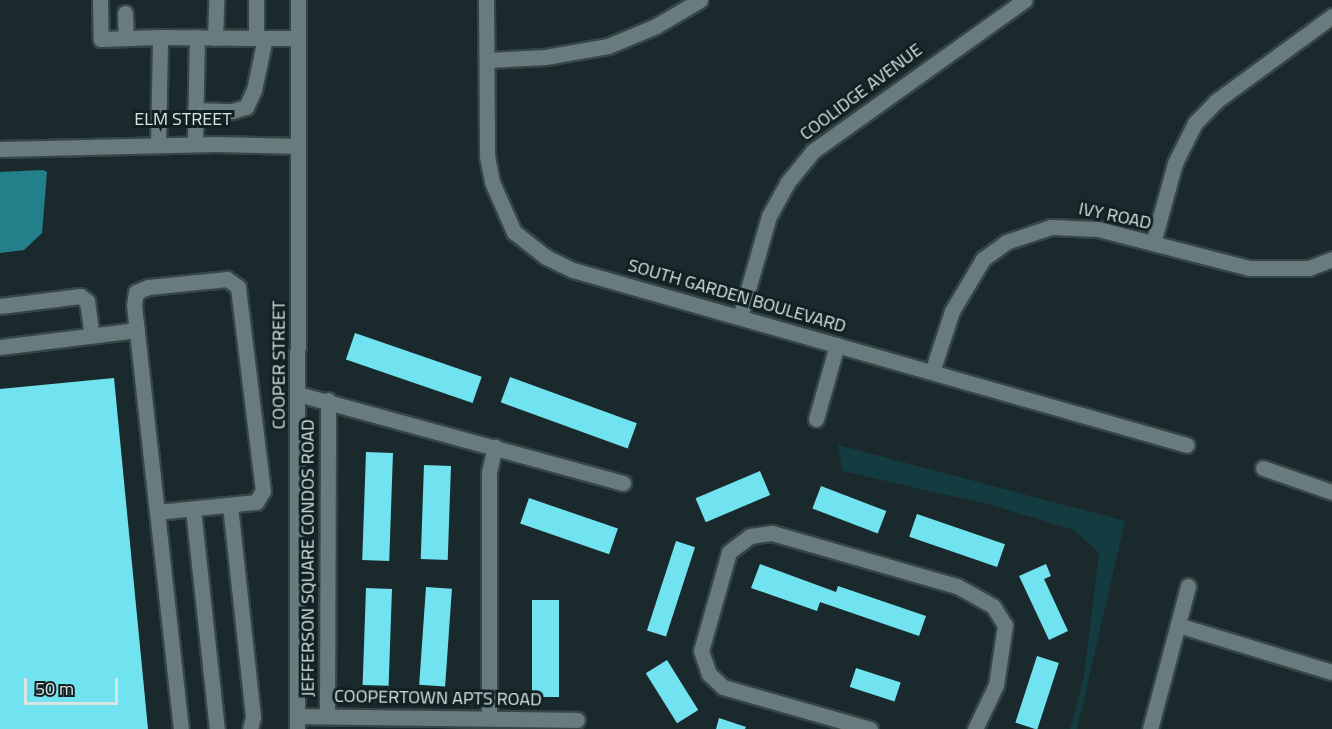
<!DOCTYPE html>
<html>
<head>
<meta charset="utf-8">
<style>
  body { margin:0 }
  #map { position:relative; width:1332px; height:729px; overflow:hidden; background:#1a2a2c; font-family:"Titillium Web",sans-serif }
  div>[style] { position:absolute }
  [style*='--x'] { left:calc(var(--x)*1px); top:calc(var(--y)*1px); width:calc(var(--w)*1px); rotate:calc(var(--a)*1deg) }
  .green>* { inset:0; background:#143c40 }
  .water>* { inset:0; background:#23808a }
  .building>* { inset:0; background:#71e3f0; transform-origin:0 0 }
  .roads { filter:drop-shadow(2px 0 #374547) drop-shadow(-2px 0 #374547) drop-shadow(0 2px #374547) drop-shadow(0 -2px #374547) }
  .minor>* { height:15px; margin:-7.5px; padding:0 7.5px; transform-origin:7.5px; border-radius:7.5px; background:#687b7d }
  span { translate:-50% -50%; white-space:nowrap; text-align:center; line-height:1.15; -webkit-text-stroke:6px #112123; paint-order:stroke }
  .street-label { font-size:18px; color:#dae4e5 }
  .scale { position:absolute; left:24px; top:678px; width:94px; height:27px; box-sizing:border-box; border:3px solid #dae4e5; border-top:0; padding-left:8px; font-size:18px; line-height:21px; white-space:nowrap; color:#dae4e5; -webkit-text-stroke:4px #112123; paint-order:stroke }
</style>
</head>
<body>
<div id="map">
  <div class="green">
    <i style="clip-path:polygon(838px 445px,1125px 521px,1077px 729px,1070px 729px,1084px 677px,1099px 553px,1074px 530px,991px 505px,843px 471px)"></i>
  </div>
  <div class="water">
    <i style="clip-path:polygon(43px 170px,47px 172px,42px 233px,24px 250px,0 253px,0 172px)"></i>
  </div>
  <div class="building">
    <i style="left:355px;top:333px;width:134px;height:28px;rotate:19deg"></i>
    <i style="left:510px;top:377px;width:135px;height:27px;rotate:20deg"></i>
    <i style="clip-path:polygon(114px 378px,148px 729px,0 729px,0 389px)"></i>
    <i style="left:366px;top:452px;width:27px;height:108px;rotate:2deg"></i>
    <i style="left:424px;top:465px;width:27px;height:94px;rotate:2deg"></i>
    <i style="left:760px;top:471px;width:26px;height:70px;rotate:67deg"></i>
    <i style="left:821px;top:486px;width:70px;height:24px;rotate:21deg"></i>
    <i style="left:529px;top:498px;width:94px;height:27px;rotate:19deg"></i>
    <i style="left:917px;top:514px;width:93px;height:24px;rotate:19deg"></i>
    <i style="left:676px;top:541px;width:20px;height:94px;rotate:18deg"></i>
    <i style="clip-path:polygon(760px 564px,836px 592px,838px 586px,926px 616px,919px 636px,820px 602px,817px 611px,751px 588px)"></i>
    <i style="clip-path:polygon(1046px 564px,1051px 576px,1044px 579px,1068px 631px,1049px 640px,1019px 576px)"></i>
    <i style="left:426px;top:587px;width:26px;height:98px;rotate:4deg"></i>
    <i style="left:366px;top:588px;width:26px;height:97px;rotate:2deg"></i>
    <i style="left:532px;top:600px;width:27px;height:97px"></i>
    <i style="left:1037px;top:656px;width:23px;height:70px;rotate:18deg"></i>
    <i style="left:667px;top:660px;width:59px;height:25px;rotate:58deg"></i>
    <i style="left:856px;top:668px;width:47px;height:20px;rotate:18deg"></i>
    <i style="clip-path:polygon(719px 718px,746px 727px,745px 729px,716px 729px)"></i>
  </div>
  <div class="roads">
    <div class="minor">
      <i style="--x:100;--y:0;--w:39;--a:89"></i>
      <i style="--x:101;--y:39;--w:59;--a:-1.9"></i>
      <i style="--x:486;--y:0;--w:156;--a:89.6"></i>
      <i style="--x:487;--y:156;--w:26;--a:79"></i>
      <i style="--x:492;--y:182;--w:55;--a:66.3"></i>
      <i style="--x:514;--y:232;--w:41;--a:38"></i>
      <i style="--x:546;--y:257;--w:30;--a:26"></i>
      <i style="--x:573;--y:270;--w:638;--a:15.91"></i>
      <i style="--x:125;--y:13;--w:25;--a:88"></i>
      <i style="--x:215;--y:38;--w:38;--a:-88"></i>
      <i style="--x:256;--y:38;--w:41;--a:0"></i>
      <i style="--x:488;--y:60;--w:57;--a:-3"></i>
      <i style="--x:545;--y:57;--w:64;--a:-9.9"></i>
      <i style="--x:608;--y:46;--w:52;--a:-22.6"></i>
      <i style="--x:656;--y:26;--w:51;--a:-30.6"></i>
      <i style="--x:195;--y:110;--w:37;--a:2"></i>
      <i style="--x:232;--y:111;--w:15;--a:-16"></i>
      <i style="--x:246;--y:107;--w:19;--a:-65"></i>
      <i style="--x:254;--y:90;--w:53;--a:-78.1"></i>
      <i style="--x:195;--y:139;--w:102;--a:-88.9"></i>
      <i style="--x:158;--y:145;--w:108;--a:-88.9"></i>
      <i style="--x:160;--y:37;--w:96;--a:0.6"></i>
      <i style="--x:256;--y:38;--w:38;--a:-90"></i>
      <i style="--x:0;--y:149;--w:217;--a:-1.3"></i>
      <i style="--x:217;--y:144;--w:81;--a:1.4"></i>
      <i style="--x:1153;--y:243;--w:83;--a:-74.6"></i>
      <i style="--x:1175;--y:163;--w:45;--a:-63.4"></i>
      <i style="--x:1195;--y:123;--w:30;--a:-46"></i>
      <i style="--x:1216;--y:101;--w:144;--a:-36.2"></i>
      <i style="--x:0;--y:306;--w:81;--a:-7.1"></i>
      <i style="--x:80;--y:296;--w:9;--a:36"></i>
      <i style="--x:87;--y:301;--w:35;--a:82"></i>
      <i style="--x:740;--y:317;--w:105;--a:-74"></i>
      <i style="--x:769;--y:216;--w:38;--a:-61"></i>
      <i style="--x:787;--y:183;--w:41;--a:-50.9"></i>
      <i style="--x:813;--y:151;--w:260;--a:-35.5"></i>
      <i style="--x:0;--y:347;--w:138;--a:-7.1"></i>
      <i style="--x:932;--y:372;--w:64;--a:-71.8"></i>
      <i style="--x:952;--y:311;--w:61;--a:-59.2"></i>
      <i style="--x:983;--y:259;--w:29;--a:-36"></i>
      <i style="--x:1006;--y:242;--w:47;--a:-18.4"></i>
      <i style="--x:1051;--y:227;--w:47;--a:2.4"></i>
      <i style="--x:1098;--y:229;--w:156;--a:14.5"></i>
      <i style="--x:1249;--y:268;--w:60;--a:0"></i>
      <i style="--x:1309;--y:268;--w:25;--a:-21"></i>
      <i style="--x:298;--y:394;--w:337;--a:15.3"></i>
      <i style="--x:816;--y:419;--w:77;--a:-74.2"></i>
      <i style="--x:1263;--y:468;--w:73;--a:19.2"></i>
      <i style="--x:230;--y:505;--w:213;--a:83.8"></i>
      <i style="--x:253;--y:717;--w:12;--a:104"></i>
      <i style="--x:193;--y:509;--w:221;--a:83.8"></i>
      <i style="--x:157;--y:512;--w:100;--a:-5.8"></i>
      <i style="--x:256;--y:502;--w:13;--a:-58"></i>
      <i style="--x:263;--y:491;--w:206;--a:-97"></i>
      <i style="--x:238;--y:287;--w:14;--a:-144"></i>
      <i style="--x:227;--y:279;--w:79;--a:174.2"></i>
      <i style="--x:148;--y:287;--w:13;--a:157"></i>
      <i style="--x:136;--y:292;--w:13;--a:99"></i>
      <i style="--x:134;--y:305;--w:208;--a:83.7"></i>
      <i style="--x:157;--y:512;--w:218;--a:83.7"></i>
      <i style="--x:1178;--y:625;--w:161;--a:17"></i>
      <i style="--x:297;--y:716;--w:280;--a:0.8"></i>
      <i style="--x:327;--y:716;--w:316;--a:-89.8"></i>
      <i style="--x:489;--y:718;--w:246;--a:-90"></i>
      <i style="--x:489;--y:472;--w:26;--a:-77"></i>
      <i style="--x:297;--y:729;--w:729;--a:-89.92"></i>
      <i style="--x:870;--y:729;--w:153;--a:-164.1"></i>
      <i style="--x:723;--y:687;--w:19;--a:-137"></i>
      <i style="--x:709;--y:674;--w:24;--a:-109"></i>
      <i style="--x:701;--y:651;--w:103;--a:-74.2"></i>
      <i style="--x:729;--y:552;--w:26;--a:-37"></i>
      <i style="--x:750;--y:536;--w:22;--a:-8"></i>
      <i style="--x:772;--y:533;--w:192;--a:16"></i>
      <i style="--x:957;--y:586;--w:41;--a:29.1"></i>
      <i style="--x:993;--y:606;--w:22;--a:58"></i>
      <i style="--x:1005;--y:625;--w:61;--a:98.5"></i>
      <i style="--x:996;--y:685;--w:49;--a:115.5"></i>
      <i style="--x:1150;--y:729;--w:148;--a:-75.1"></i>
    </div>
  </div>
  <div class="street-label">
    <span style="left:861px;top:92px;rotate:-37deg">COOLIDGE AVENUE</span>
    <span style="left:183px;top:119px">ELM STREET</span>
    <span style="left:1115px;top:216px;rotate:12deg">IVY ROAD</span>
    <span style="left:737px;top:296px;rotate:16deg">SOUTH GARDEN BOULEVARD</span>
    <span style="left:279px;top:365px;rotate:-90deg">COOPER STREET</span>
    <span style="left:308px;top:558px;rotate:-90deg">JEFFERSON SQUARE CONDOS ROAD</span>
    <span style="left:438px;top:698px;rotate:1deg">COOPERTOWN APTS ROAD</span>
  </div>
  <div class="scale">50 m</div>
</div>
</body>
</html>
